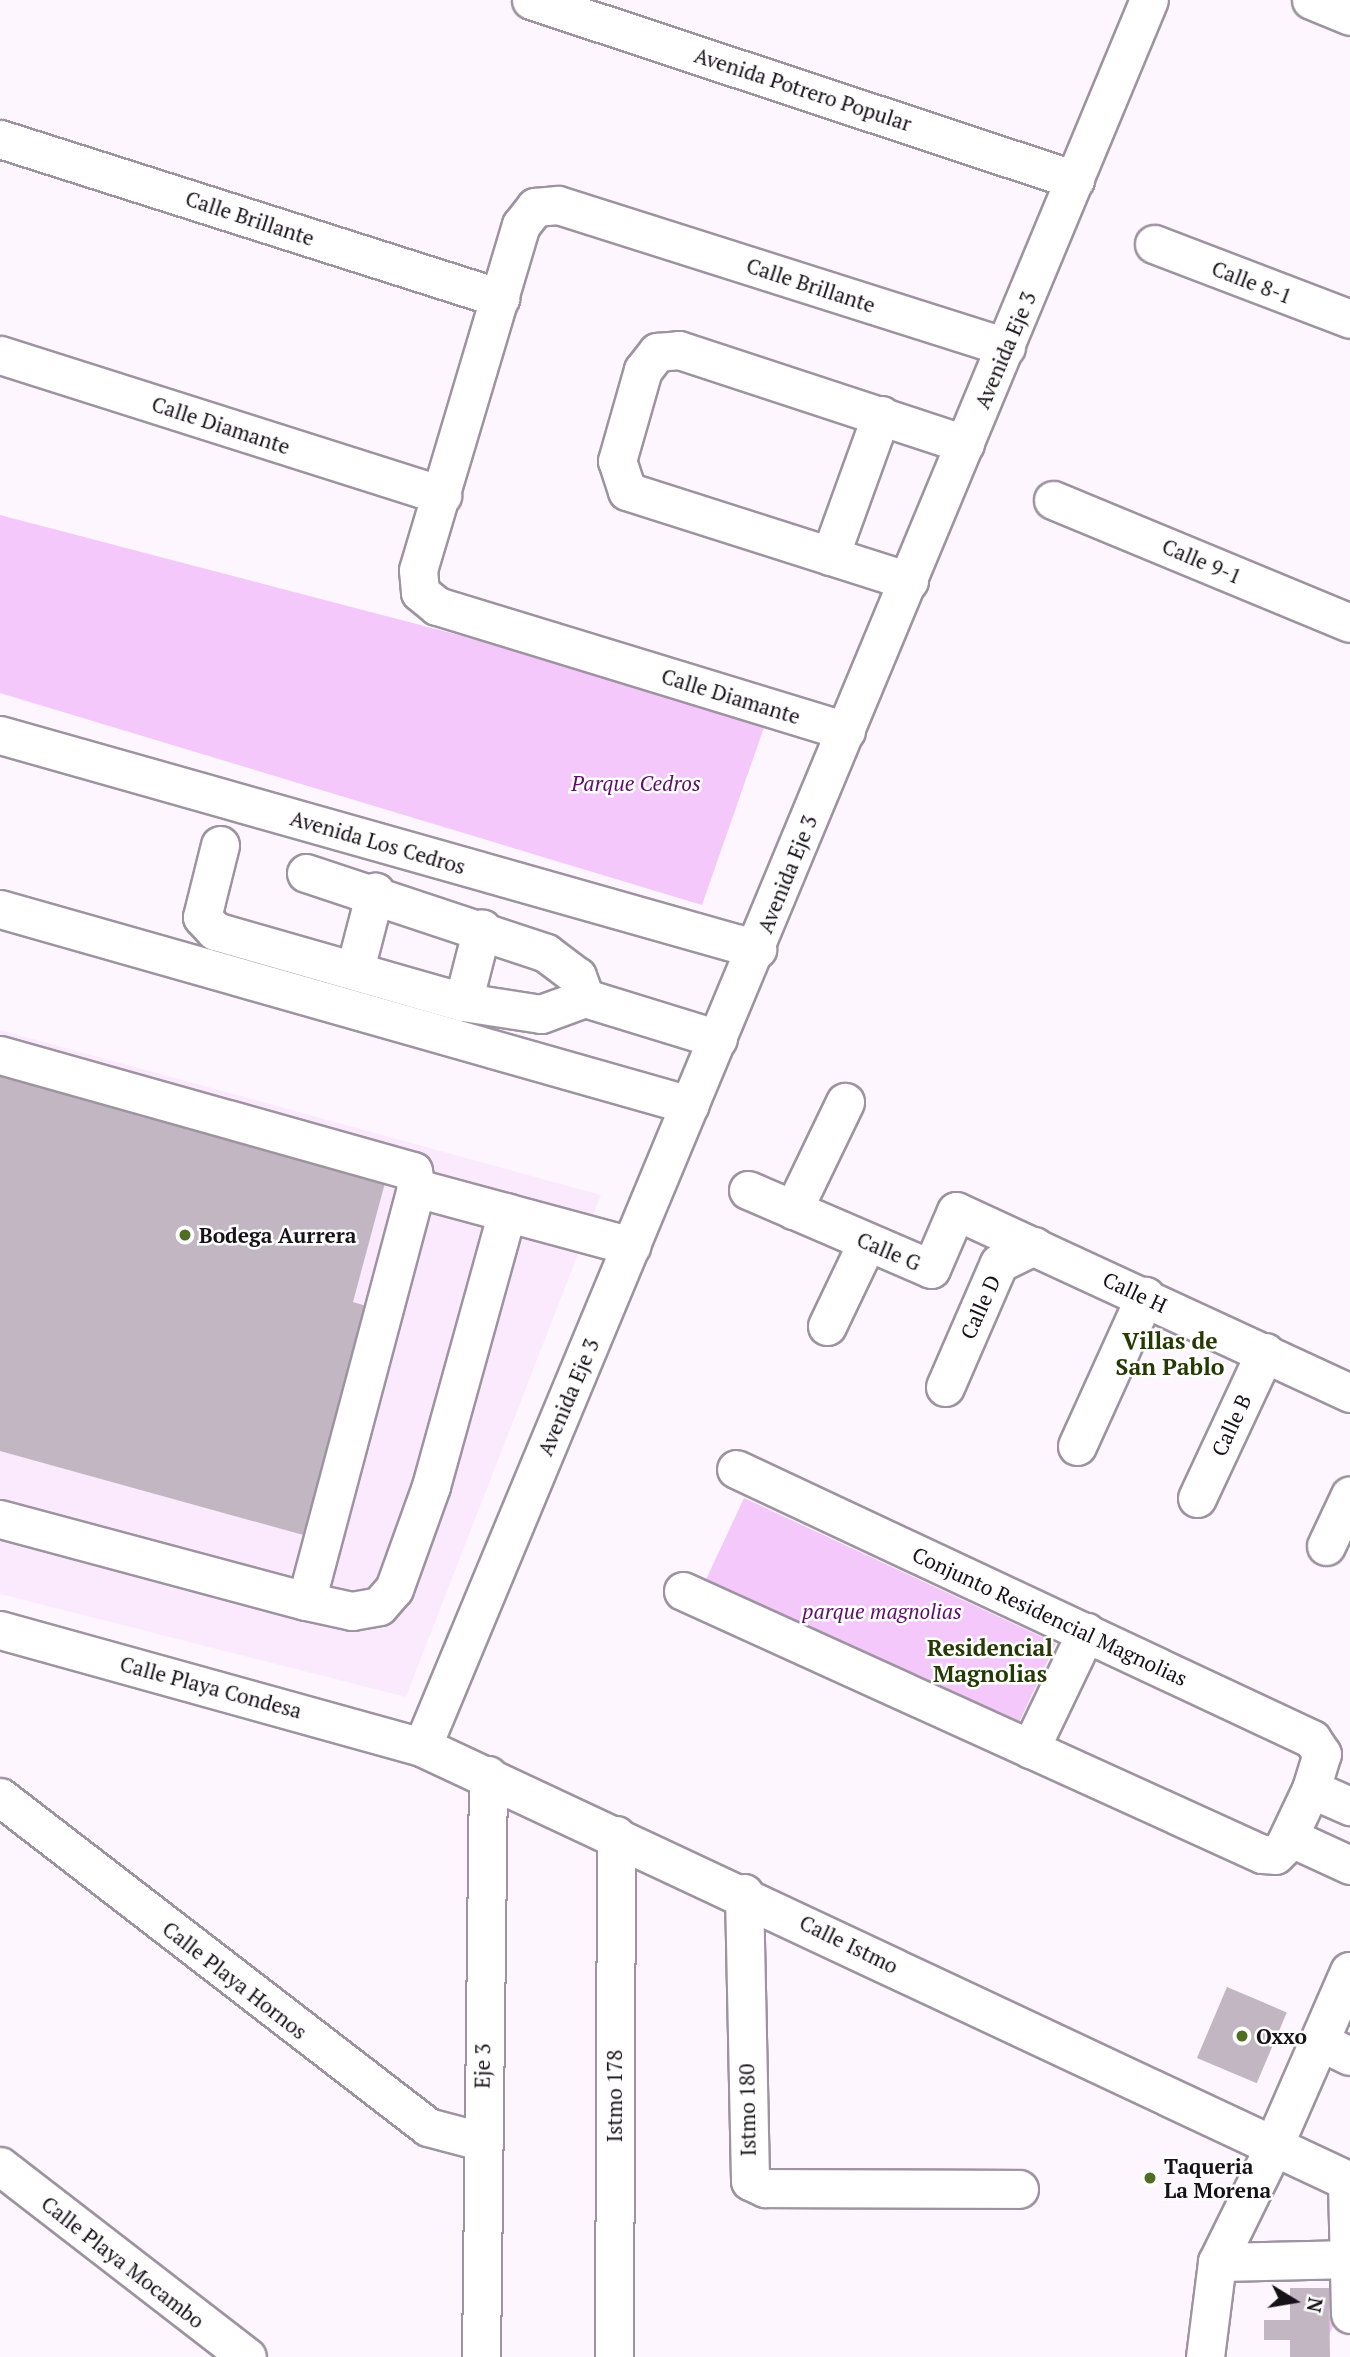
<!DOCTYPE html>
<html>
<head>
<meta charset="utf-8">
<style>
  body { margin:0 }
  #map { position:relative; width:1350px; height:2357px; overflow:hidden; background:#fef6ff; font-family:"PT Serif",serif }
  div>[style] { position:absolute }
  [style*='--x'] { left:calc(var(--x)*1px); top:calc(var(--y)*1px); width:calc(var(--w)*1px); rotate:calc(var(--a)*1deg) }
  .built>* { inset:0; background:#fbeafe }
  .green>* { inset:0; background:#f4c8fb; transform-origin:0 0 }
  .building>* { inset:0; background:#c2b6c3; transform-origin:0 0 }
  .roads { filter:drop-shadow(2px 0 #9e93a0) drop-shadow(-2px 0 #9e93a0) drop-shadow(0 2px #9e93a0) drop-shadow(0 -2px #9e93a0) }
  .minor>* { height:37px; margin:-18.5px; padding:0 18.5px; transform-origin:18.5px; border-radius:18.5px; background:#fff }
  .major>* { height:38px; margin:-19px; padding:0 19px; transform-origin:19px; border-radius:19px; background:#fff }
  .dots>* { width:19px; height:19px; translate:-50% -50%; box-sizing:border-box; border:4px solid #fff; border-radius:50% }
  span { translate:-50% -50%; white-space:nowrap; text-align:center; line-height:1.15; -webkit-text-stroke:5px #fff; paint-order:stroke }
  .street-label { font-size:21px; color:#161217 }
  .park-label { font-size:21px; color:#5f0d6b; font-style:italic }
  .poi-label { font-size:21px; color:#161217; font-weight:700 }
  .left { translate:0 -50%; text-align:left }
  .neighbourhood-label { font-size:23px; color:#243903; font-weight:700 }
  .north { position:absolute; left:1259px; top:2266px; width:70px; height:70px; -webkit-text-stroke:5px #fff; paint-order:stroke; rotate:101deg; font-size:19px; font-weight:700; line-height:28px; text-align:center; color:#161217 }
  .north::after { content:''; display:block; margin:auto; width:24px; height:32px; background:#161217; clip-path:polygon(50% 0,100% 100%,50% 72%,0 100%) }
</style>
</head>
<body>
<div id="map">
  <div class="built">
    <i style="clip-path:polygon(0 1030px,601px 1195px,406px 1697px,0 1594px)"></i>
  </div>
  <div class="green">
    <i style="clip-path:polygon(0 515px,768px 716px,702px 905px,0 693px)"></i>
    <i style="left:744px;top:1498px;width:344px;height:91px;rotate:25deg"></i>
    <i style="left:1338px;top:2281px;width:13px;height:76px;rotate:23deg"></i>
  </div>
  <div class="building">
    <i style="clip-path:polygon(0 1060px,389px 1168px,353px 1302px,370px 1307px,307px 1536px,0 1451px)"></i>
    <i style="left:1227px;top:1987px;width:65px;height:77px;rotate:23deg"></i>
    <i style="clip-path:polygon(1290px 2288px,1329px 2288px,1330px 2357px,1290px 2357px,1290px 2340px,1264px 2340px,1264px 2320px,1290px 2320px)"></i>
  </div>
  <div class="roads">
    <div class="minor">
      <i style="--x:531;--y:0;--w:573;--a:18.31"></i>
      <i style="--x:1311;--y:0;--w:42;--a:22.3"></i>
      <i style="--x:0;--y:139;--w:525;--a:17.64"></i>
      <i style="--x:1154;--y:244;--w:210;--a:20.9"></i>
      <i style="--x:0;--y:355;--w:464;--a:17.6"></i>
      <i style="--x:1053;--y:500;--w:321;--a:22.5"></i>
      <i style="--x:830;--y:556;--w:150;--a:-70.1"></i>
      <i style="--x:909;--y:581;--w:296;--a:-162.3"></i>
      <i style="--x:627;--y:491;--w:32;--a:-108"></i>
      <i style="--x:617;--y:461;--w:95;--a:-74.1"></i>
      <i style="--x:643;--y:370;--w:23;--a:-52"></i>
      <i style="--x:657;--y:352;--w:22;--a:-5"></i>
      <i style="--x:679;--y:350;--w:301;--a:18.2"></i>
      <i style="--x:846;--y:731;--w:428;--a:-163"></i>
      <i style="--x:437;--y:606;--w:22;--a:-141"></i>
      <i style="--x:420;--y:592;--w:22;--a:-95"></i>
      <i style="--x:418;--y:570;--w:360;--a:-73.4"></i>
      <i style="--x:521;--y:225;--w:23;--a:-52"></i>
      <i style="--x:535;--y:207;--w:23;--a:-5"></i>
      <i style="--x:558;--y:205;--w:470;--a:17.6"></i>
      <i style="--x:0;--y:735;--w:787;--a:15.79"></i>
      <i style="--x:220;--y:845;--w:74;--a:104"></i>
      <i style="--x:202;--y:917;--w:19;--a:47"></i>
      <i style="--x:215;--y:931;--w:258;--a:16"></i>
      <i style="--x:463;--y:1002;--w:79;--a:8.7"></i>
      <i style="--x:541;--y:1014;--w:47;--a:-20"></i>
      <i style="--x:585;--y:998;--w:139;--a:17.1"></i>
      <i style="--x:306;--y:873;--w:253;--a:18.4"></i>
      <i style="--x:546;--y:953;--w:39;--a:37"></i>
      <i style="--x:577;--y:976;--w:23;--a:70"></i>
      <i style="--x:0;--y:909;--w:717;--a:15.86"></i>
      <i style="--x:355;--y:969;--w:80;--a:-75.4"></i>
      <i style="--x:463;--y:1002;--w:76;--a:-75.6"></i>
      <i style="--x:0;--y:1055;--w:429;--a:15.7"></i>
      <i style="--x:413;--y:1171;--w:17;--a:80"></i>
      <i style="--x:416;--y:1188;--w:427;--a:104.9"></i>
      <i style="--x:416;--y:1188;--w:223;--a:15.1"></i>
      <i style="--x:748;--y:1190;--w:199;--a:23.3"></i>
      <i style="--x:931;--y:1269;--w:63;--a:-66.7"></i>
      <i style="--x:956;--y:1211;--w:434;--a:24.8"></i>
      <i style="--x:793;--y:1210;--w:120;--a:-64.3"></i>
      <i style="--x:827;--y:1326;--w:93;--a:-64.5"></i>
      <i style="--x:945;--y:1387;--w:135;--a:-66.5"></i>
      <i style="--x:999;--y:1263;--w:39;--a:-26"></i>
      <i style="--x:1077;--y:1446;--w:165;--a:-65.6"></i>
      <i style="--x:1197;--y:1498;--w:161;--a:-65"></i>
      <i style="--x:0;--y:1519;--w:317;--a:15"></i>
      <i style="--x:306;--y:1601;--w:47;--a:12.3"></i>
      <i style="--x:352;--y:1611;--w:27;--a:-10"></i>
      <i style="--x:379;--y:1606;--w:23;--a:-49"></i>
      <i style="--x:394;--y:1589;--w:109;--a:-70.2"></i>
      <i style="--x:431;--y:1486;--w:284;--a:-74.5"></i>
      <i style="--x:1326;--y:1546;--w:56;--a:-64.8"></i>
      <i style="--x:683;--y:1591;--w:636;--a:24.43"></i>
      <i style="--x:1262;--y:1854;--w:13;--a:4"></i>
      <i style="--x:1275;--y:1855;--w:13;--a:-45"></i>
      <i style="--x:1284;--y:1846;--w:63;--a:-64.7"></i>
      <i style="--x:1311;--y:1789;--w:37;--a:-73"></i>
      <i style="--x:1322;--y:1754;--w:18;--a:-124"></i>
      <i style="--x:1312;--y:1739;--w:636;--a:-154.89"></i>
      <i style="--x:0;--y:1630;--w:438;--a:15.5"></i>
      <i style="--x:422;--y:1747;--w:1892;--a:-67.41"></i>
      <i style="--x:1030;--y:1749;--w:130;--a:-64.4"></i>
      <i style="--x:1311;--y:1789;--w:43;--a:23.6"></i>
      <i style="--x:0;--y:1797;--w:540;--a:37.63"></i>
      <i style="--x:428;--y:2127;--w:55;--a:14.8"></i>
      <i style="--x:1289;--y:1837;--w:67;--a:24.7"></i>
      <i style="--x:744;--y:1893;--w:288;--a:88.8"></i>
      <i style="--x:750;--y:2181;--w:17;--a:25"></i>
      <i style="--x:765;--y:2188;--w:254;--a:0.2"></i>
      <i style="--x:1319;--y:2041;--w:34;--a:26"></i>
      <i style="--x:0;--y:2166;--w:312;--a:37.7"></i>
      <i style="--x:1347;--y:2181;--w:133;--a:88.7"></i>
      <i style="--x:1217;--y:2262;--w:128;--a:-1.3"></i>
      <i style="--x:481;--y:2357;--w:582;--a:-89.31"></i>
      <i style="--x:614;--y:2357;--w:522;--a:-89.78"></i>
      <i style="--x:1205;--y:2357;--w:96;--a:-82.8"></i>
      <i style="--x:1217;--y:2262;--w:127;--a:-63.8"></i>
    </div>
    <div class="major">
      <i style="--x:422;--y:1747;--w:1025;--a:25.11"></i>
      <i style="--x:1273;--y:2148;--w:192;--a:-66.4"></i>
    </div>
  </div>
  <div class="dots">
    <i style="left:185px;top:1235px;background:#4f6e24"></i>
    <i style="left:1242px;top:2036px;background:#4f6e24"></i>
    <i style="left:1150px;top:2178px;background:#4f6e24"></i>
  </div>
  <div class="street-label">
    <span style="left:803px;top:89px;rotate:18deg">Avenida Potrero Popular</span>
    <span style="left:250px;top:218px;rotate:18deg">Calle Brillante</span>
    <span style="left:1252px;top:282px;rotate:21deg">Calle 8-1</span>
    <span style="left:811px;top:285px;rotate:18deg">Calle Brillante</span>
    <span style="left:1005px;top:350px;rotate:-67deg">Avenida Eje 3</span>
    <span style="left:221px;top:425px;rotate:18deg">Calle Diamante</span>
    <span style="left:1202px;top:561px;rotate:23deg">Calle 9-1</span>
    <span style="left:731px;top:696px;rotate:17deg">Calle Diamante</span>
    <span style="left:378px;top:842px;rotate:16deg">Avenida Los Cedros</span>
    <span style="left:787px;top:874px;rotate:-68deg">Avenida Eje 3</span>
    <span style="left:889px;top:1251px;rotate:23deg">Calle G</span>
    <span style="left:1135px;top:1292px;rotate:25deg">Calle H</span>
    <span style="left:980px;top:1307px;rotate:-66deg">Calle D</span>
    <span style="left:568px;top:1397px;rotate:-67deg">Avenida Eje 3</span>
    <span style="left:1231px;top:1425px;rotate:-65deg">Calle B</span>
    <span style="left:1050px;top:1616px;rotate:25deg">Conjunto Residencial Magnolias</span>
    <span style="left:211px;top:1687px;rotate:15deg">Calle Playa Condesa</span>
    <span style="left:849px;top:1944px;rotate:26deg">Calle Istmo</span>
    <span style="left:235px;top:1980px;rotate:38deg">Calle Playa Hornos</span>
    <span style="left:482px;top:2066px;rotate:-89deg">Eje 3</span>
    <span style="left:614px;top:2096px;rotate:-90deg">Istmo 178</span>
    <span style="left:747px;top:2110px;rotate:-91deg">Istmo 180</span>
    <span style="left:123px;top:2262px;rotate:38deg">Calle Playa Mocambo</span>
  </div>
  <div class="park-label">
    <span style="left:636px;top:783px">Parque Cedros</span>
    <span style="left:882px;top:1611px">parque magnolias</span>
  </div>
  <div class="poi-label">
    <span class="left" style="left:199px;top:1235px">Bodega Aurrera</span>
    <span class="left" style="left:1256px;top:2036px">Oxxo</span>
    <span class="left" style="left:1164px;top:2178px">Taqueria<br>La Morena</span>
  </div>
  <div class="neighbourhood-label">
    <span style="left:1170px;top:1354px">Villas de<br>San Pablo</span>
    <span style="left:990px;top:1661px">Residencial<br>Magnolias</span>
  </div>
  <div class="north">N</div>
</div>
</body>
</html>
